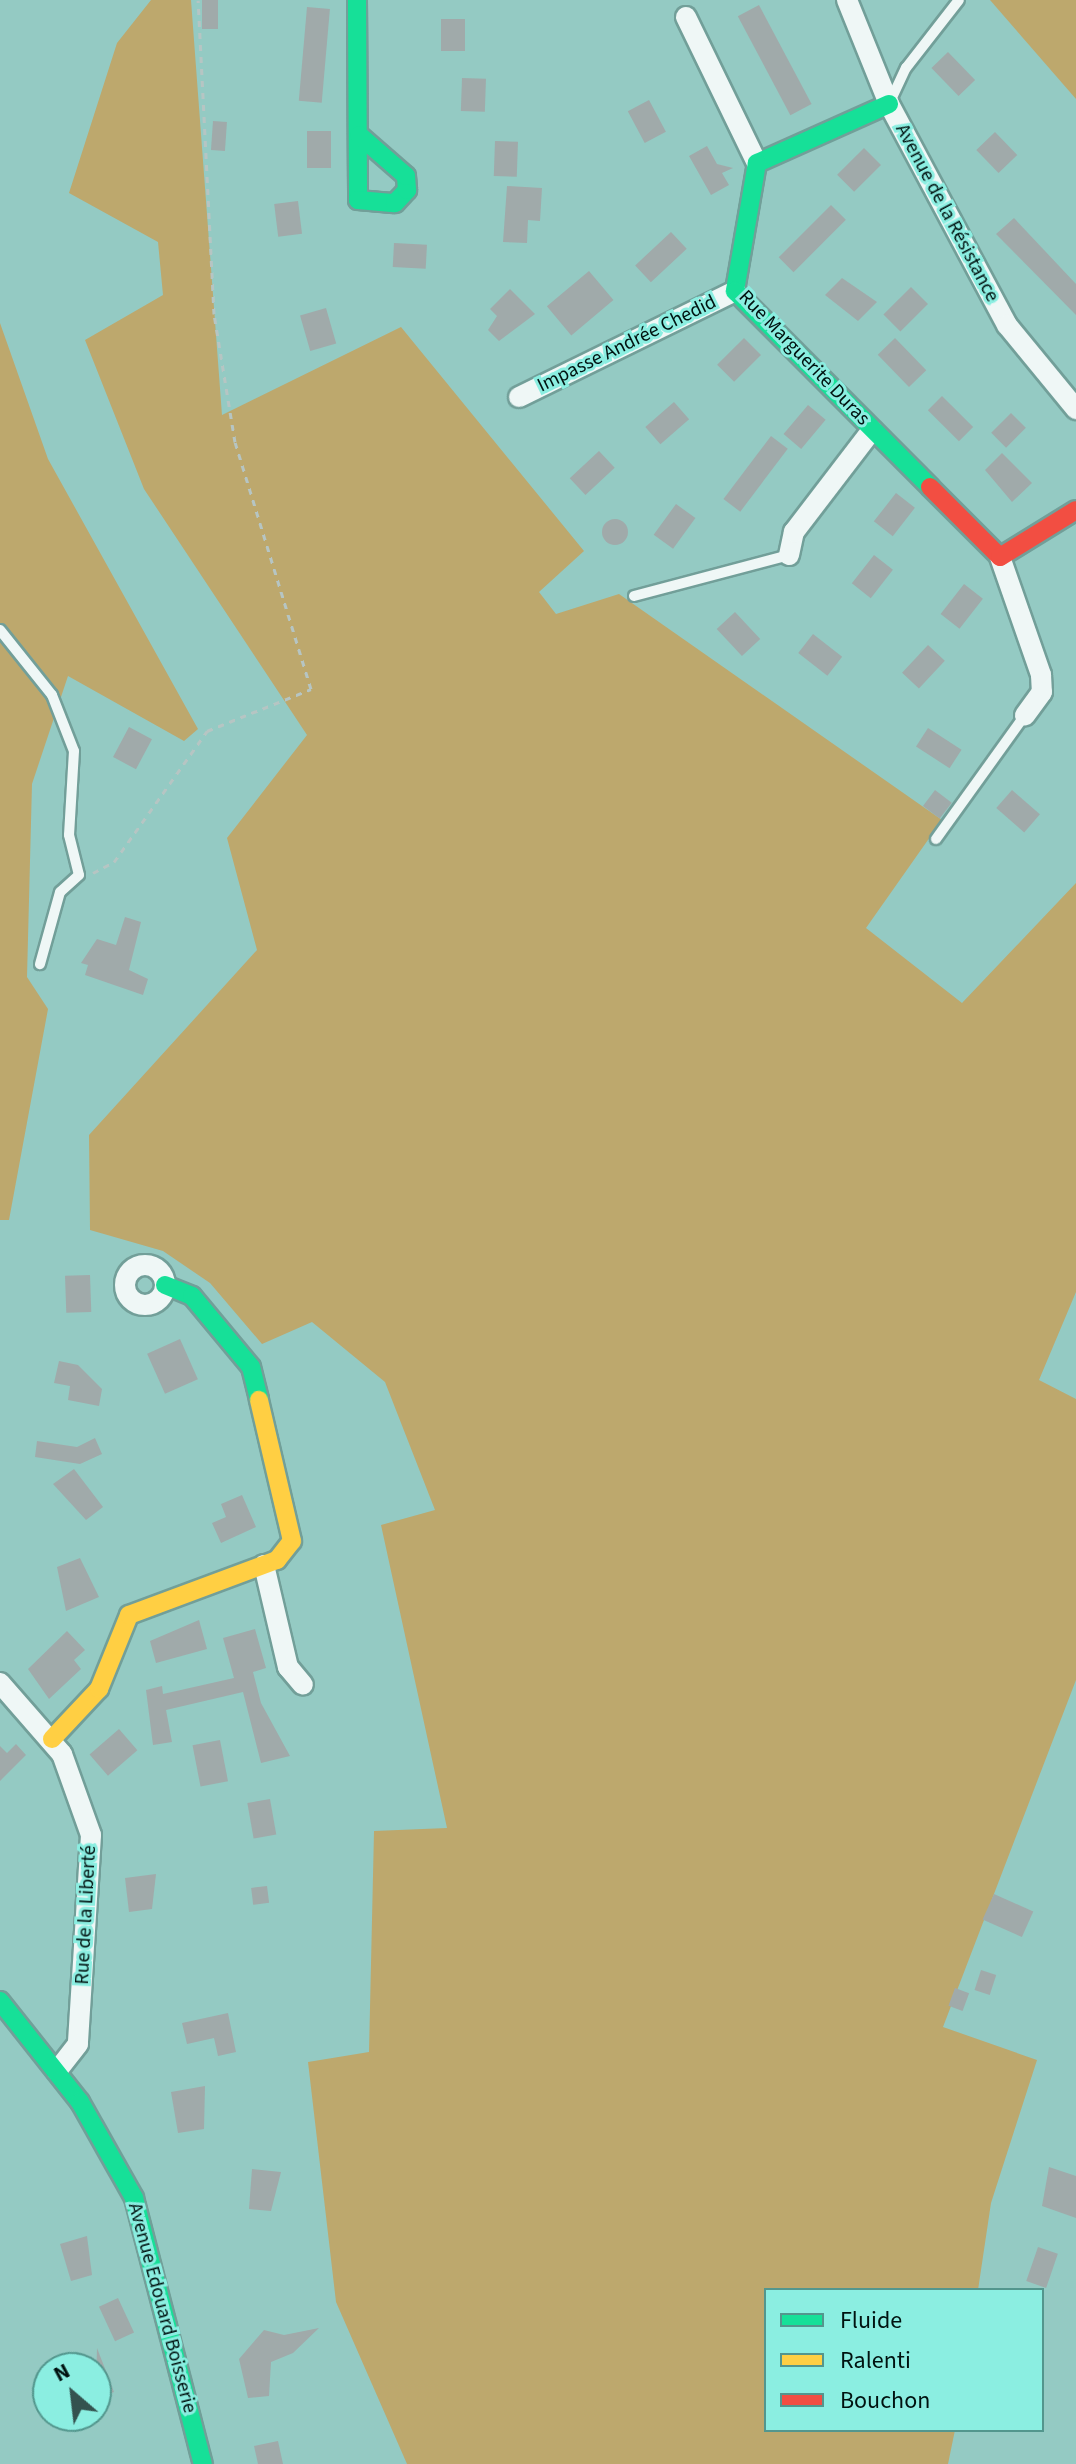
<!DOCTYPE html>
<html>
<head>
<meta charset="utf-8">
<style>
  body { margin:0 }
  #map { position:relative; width:1076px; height:2464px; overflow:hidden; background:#94cac3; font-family:"Source Sans 3",sans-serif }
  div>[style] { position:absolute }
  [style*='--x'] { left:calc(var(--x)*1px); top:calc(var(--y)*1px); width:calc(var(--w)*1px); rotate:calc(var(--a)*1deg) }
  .green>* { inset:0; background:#bda86d }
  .building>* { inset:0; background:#a0aaaa; transform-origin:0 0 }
  .round { border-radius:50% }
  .path>* { height:3px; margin-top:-1.5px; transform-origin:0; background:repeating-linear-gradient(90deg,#b6c5c3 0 6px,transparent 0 12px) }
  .roads { filter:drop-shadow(2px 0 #729f99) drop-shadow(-2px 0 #729f99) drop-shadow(0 2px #729f99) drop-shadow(0 -2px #729f99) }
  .lane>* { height:10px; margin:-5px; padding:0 5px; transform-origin:5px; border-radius:5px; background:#eff7f6 }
  .street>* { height:20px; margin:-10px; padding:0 10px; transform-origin:10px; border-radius:10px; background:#eff7f6 }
  .street>.ring { margin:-10px; padding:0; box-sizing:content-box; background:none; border:20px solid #eff7f6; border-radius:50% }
  .fast>* { height:18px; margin:-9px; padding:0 9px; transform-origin:9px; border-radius:9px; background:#16e098 }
  .slow>* { height:18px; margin:-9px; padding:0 9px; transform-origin:9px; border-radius:9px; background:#ffcf43 }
  .jam>* { height:18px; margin:-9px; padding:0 9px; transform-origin:9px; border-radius:9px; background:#f24e42 }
  span { translate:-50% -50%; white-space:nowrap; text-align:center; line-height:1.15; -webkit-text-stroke:6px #8beee1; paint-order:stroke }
  .street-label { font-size:20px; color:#001210 }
  .legend { position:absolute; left:764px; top:2288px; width:280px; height:144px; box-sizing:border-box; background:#8beee1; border:2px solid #53968d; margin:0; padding:10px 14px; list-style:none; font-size:24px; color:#001210 }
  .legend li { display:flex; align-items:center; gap:16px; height:40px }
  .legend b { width:40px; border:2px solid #53968d }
  .north { position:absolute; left:32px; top:2352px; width:80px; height:80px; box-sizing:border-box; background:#8beee1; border:2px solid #53968d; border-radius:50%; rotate:332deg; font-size:22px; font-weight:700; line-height:32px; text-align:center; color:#001210 }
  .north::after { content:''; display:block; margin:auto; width:28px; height:36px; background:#34524f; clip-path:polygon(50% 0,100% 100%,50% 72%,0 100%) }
</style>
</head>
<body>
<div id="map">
  <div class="green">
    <i style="clip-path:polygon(151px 0,191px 0,222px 415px,401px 327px,584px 551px,539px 592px,556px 614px,619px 594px,942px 820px,866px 928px,962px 1003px,1076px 883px,1076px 1292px,1039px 1380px,1076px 1399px,1076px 1680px,943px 2027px,1037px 2060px,991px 2203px,978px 2290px,766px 2290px,766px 2430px,955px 2430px,948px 2464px,407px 2464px,336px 2302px,308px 2062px,369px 2052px,374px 1831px,447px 1828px,381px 1525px,435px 1510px,385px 1382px,312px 1322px,262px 1344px,210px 1283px,163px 1251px,90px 1230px,89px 1135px,257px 950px,227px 838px,307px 735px,144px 489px,85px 340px,163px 295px,158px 242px,69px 193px,117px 43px)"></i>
    <i style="clip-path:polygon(990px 0,1076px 0,1076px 99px)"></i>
    <i style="clip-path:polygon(0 323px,48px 459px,198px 729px,184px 741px,68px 676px,32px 784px,27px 977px,48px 1009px,9px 1220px,0 1220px)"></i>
  </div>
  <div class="building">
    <i style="left:202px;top:0;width:16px;height:29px"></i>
    <i style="left:759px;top:5px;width:112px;height:24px;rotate:62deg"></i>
    <i style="left:307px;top:7px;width:23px;height:94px;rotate:5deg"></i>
    <i style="left:441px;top:19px;width:24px;height:32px"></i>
    <i style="left:948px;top:52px;width:39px;height:23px;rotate:46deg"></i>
    <i style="left:462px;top:78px;width:24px;height:33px;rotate:2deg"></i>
    <i style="left:649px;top:100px;width:36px;height:24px;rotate:62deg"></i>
    <i style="left:213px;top:121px;width:14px;height:29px;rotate:4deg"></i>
    <i style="left:307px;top:131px;width:24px;height:37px"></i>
    <i style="left:995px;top:132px;width:32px;height:26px;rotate:46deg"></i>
    <i style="left:495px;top:141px;width:23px;height:35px;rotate:2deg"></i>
    <i style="clip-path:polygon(707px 146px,717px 164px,733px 168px,722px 173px,729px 185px,711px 195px,689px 156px)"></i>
    <i style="left:864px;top:148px;width:24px;height:38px;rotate:45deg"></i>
    <i style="clip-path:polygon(507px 186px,542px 188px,540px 221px,528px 220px,527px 243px,503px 242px)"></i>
    <i style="left:298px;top:201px;width:33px;height:24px;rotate:83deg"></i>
    <i style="left:831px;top:205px;width:21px;height:74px;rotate:45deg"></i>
    <i style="clip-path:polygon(1014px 218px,1076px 284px,1076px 315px,996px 234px)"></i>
    <i style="left:671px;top:232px;width:23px;height:49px;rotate:47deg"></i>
    <i style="left:394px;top:243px;width:33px;height:24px;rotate:3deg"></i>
    <i style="left:589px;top:271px;width:38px;height:55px;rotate:50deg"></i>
    <i style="clip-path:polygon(842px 278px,877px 302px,858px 321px,825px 295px)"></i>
    <i style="left:911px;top:287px;width:24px;height:39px;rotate:45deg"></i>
    <i style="clip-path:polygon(510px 289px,535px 314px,499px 341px,488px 330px,497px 316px,490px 309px)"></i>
    <i style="left:326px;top:308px;width:37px;height:27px;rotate:74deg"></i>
    <i style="left:744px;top:338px;width:24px;height:38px;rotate:45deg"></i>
    <i style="left:895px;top:338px;width:45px;height:24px;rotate:46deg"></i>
    <i style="left:942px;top:396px;width:44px;height:20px;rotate:45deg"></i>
    <i style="left:674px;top:402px;width:23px;height:38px;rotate:49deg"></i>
    <i style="left:808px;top:405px;width:23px;height:38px;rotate:40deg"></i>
    <i style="left:1011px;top:413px;width:21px;height:28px;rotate:45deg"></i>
    <i style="left:771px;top:436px;width:21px;height:79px;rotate:37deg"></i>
    <i style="left:599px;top:451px;width:23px;height:40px;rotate:47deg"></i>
    <i style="clip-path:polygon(1002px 453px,1032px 483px,1012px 502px,985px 470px)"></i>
    <i style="left:896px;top:493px;width:24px;height:36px;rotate:38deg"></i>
    <i style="left:676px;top:504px;width:24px;height:38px;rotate:36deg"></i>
    <i class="round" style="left:602px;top:519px;width:26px;height:26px"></i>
    <i style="left:874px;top:555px;width:24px;height:36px;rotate:38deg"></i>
    <i style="left:964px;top:584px;width:24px;height:38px;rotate:38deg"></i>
    <i style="left:735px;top:612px;width:37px;height:25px;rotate:47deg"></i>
    <i style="left:813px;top:634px;width:37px;height:24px;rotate:38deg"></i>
    <i style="left:928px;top:645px;width:23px;height:38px;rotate:43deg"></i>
    <i style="left:129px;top:727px;width:26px;height:34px;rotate:28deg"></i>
    <i style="left:928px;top:728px;width:40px;height:22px;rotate:33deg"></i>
    <i style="left:935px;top:790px;width:21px;height:20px;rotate:37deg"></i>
    <i style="left:1012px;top:790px;width:37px;height:24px;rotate:41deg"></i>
    <i style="clip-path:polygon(125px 917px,141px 922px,129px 970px,148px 979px,143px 995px,85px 975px,88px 965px,81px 963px,97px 939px,116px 945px)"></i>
    <i style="left:90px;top:1275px;width:37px;height:25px;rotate:88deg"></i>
    <i style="left:180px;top:1339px;width:44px;height:36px;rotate:66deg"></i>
    <i style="clip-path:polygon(59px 1361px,78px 1365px,102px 1389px,99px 1406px,68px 1400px,70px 1386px,54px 1383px)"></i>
    <i style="clip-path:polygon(95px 1438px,102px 1454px,80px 1464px,35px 1457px,37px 1441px,77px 1447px)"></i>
    <i style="clip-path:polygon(74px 1469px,103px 1507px,86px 1520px,53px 1484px)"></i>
    <i style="clip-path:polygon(242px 1495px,256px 1527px,221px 1543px,212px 1523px,226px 1517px,221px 1504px)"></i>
    <i style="clip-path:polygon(80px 1558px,99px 1597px,66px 1611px,57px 1567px)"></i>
    <i style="clip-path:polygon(199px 1620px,207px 1649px,156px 1663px,150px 1641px)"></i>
    <i style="clip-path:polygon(255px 1629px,266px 1668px,253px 1672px,261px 1703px,290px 1756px,261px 1763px,243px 1692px,166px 1710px,172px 1742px,153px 1745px,146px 1690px,162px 1686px,163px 1694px,234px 1678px,223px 1638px)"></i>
    <i style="clip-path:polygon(67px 1631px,85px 1650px,74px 1660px,81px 1669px,49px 1699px,28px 1669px)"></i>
    <i style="left:119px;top:1729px;width:28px;height:39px;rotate:49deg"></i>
    <i style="left:220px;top:1740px;width:42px;height:28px;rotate:79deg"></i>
    <i style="clip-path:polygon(16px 1744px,26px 1755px,0 1781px,0 1746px,7px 1753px)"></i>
    <i style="left:270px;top:1799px;width:36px;height:23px;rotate:80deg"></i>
    <i style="clip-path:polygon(156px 1874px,152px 1909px,129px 1912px,125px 1878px)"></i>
    <i style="left:267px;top:1886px;width:17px;height:16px;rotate:83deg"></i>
    <i style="left:994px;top:1894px;width:43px;height:28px;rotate:24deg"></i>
    <i style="left:981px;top:1970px;width:16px;height:21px;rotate:18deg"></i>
    <i style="left:955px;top:1988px;width:15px;height:19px;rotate:20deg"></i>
    <i style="clip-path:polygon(228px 2013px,236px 2052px,218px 2056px,214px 2038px,187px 2044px,182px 2023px)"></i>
    <i style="clip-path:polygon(205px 2086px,204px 2129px,178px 2133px,171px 2092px)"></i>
    <i style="clip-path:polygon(1049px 2167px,1076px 2176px,1076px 2218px,1042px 2206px)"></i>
    <i style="clip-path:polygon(252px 2169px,281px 2172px,271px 2211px,249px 2209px)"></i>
    <i style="clip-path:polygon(87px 2236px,92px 2275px,71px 2281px,60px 2244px)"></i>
    <i style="left:1038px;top:2247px;width:21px;height:36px;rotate:19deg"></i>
    <i style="left:118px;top:2298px;width:38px;height:21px;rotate:65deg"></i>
    <i style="clip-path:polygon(319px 2328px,293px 2353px,271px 2362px,269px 2396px,248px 2398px,239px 2359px,264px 2330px,284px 2335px)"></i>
    <i style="clip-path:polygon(97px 2348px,114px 2392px,100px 2398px,96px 2386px)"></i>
    <i style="clip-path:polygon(278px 2441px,283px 2464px,258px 2464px,254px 2446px)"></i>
  </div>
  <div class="path">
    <i style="--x:93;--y:873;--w:24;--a:-28"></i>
    <i style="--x:114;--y:862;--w:161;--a:-54.6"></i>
    <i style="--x:207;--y:731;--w:112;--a:-22"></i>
    <i style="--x:311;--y:689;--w:258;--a:-107.1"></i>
    <i style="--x:235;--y:442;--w:130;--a:-99.3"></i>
    <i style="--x:214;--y:314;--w:314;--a:-92.9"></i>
  </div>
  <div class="roads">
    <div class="lane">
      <i style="--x:889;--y:104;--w:40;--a:-65"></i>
      <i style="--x:906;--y:68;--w:86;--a:-52.1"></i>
      <i style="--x:634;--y:596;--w:160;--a:-14.8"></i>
      <i style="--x:0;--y:630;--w:83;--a:51.3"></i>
      <i style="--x:52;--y:695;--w:60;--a:68.6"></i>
      <i style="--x:74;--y:751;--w:84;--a:93.4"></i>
      <i style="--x:69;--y:835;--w:41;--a:76"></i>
      <i style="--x:79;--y:875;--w:25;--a:138"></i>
      <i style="--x:60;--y:892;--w:75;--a:105.5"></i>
      <i style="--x:936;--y:839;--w:153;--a:-54.3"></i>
    </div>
    <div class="street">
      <i style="--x:847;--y:0;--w:112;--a:68"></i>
      <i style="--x:889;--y:104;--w:251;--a:61.9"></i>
      <i style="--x:1007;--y:325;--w:109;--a:50.6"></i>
      <i style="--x:686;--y:17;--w:162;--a:64.1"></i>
      <i style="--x:519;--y:397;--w:241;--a:-26.1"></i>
      <i style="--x:789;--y:555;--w:24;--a:-78"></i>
      <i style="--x:794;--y:532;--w:128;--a:-52.6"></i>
      <i style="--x:1000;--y:557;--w:125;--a:70.8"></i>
      <i style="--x:1041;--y:675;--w:17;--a:87"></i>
      <i style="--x:1042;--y:692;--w:29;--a:126"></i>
      <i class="ring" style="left:125px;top:1265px;width:20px;height:20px"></i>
      <i style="--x:264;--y:1565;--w:105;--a:76.8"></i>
      <i style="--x:288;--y:1667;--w:23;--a:50"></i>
      <i style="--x:0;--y:1683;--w:94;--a:48.9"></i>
      <i style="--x:62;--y:1754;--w:86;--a:70.3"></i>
      <i style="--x:91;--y:1835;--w:209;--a:93.6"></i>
      <i style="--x:78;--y:2044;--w:34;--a:128"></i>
    </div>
    <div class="fast">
      <i style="--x:357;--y:0;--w:200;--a:89.7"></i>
      <i style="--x:358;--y:200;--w:37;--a:5"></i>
      <i style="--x:395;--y:203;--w:18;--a:-47"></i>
      <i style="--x:407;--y:190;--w:14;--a:-94"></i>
      <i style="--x:406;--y:176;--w:62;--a:-138.9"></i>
      <i style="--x:889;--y:104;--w:145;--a:155.9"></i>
      <i style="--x:757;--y:163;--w:130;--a:99.8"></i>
      <i style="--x:735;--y:291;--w:276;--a:45.1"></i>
      <i style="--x:165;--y:1285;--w:29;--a:22"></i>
      <i style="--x:192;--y:1296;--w:92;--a:50.3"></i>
      <i style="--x:251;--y:1367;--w:34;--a:76"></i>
      <i style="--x:0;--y:2001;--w:129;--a:51.6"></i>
      <i style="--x:80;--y:2102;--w:110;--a:60.6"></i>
      <i style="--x:134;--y:2198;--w:275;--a:75.5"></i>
    </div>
    <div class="slow">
      <i style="--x:52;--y:1739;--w:69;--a:-46.8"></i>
      <i style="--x:99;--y:1689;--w:80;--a:-67.9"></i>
      <i style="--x:129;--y:1615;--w:158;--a:-20.4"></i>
      <i style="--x:277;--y:1560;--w:24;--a:-52"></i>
      <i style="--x:292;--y:1541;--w:145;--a:-103.2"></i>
    </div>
    <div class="jam">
      <i style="--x:930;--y:487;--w:99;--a:45"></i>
      <i style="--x:1000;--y:557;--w:89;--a:-31.7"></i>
    </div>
  </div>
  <div class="street-label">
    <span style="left:947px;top:213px;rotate:62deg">Avenue de la Résistance</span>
    <span style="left:627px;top:344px;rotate:-26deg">Impasse Andrée Chedid</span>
    <span style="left:804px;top:358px;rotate:46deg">Rue Marguerite Duras</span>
    <span style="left:86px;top:1915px;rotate:-87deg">Rue de la Liberté</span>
    <span style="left:162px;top:2308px;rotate:75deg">Avenue Edouard Boisserie</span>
  </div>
  <ul class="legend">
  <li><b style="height:10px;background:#16e098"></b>Fluide</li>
  <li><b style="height:10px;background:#ffcf43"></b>Ralenti</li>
  <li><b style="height:10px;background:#f24e42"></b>Bouchon</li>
  </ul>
  <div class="north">N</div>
</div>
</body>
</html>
